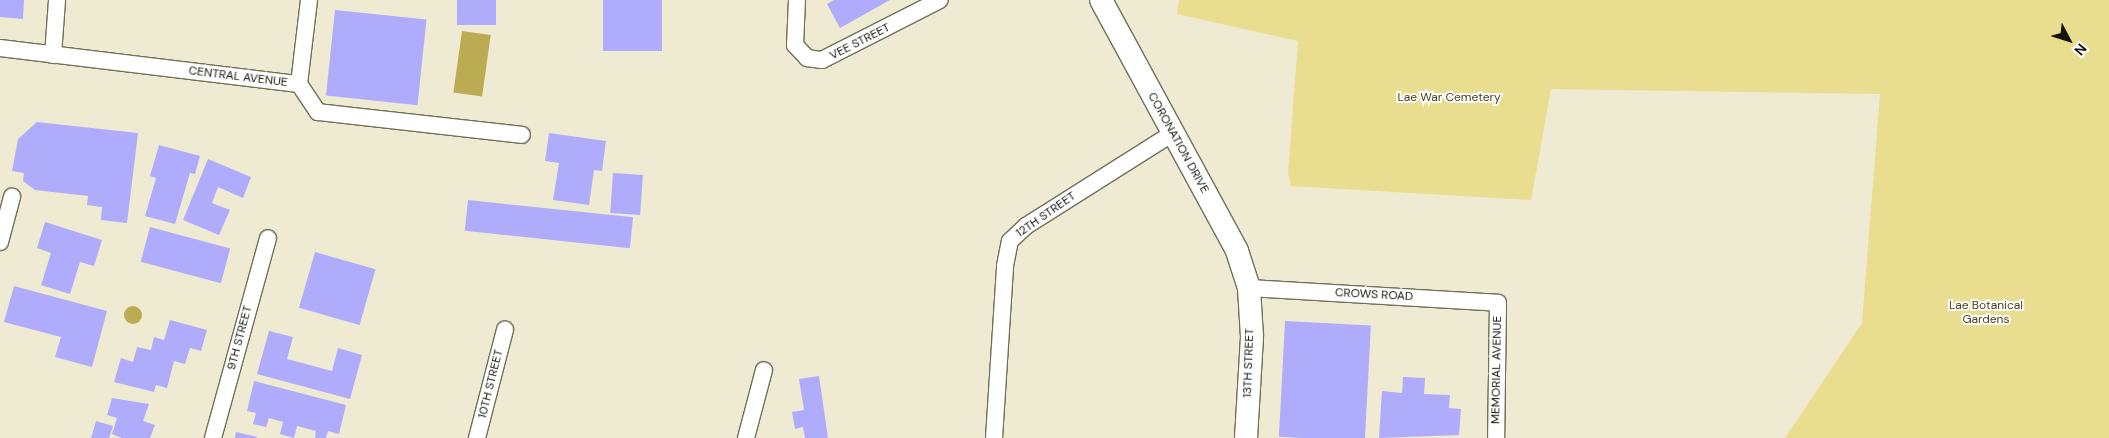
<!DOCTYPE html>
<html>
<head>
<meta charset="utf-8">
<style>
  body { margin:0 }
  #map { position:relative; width:2109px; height:438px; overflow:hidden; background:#eeebd2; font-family:"DM Sans",sans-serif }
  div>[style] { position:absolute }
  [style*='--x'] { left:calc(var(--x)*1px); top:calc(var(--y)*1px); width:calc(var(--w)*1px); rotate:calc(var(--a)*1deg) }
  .green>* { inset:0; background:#e9dd90 }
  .water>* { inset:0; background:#bbac53; transform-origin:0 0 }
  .round { border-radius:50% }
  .building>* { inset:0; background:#afacfb; transform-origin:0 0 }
  .roads { filter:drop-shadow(1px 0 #726f59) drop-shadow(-1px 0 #726f59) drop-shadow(0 1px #726f59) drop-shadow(0 -1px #726f59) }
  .street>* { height:16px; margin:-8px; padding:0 8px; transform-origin:8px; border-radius:8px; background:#fff }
  .secondary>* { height:22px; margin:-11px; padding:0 11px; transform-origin:11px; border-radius:11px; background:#fff }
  span { translate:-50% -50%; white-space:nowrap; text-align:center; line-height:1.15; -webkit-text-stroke:4px #fff; paint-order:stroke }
  .street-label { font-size:12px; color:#15140b }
  .park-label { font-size:12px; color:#48421c }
  .north { position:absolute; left:2044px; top:15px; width:50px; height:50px; -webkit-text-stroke:4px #fff; paint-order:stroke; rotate:130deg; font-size:14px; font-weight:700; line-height:20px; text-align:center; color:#15140b }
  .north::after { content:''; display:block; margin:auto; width:18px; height:22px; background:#15140b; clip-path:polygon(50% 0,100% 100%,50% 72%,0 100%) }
</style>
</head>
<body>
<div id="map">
  <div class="green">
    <i style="clip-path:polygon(1179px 0,2109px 0,2109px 438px,1785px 438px,1862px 323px,1880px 94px,1551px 89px,1531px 200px,1291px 186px,1288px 173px,1298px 41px,1177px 14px)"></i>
  </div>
  <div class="water">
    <i style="left:462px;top:31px;width:29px;height:62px;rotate:8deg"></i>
    <i class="round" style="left:124px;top:306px;width:18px;height:18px"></i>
  </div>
  <div class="building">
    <i style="clip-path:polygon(0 0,24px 0,23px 19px,0 17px)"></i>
    <i style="left:457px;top:0;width:39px;height:25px"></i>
    <i style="left:603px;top:0;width:59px;height:51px"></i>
    <i style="clip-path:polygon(834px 0,890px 0,840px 28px,827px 4px)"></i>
    <i style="left:335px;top:10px;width:92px;height:86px;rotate:6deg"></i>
    <i style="clip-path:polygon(37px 122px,138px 133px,127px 223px,101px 220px,102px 207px,87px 205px,88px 196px,35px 190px,23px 181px,24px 173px,12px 171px,18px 139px)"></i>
    <i style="clip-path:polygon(549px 133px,606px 141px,602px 171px,594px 170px,589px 205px,553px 200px,559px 163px,545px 161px)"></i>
    <i style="clip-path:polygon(159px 145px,200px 156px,195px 174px,190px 173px,175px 224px,145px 216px,156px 178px,150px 176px)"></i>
    <i style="clip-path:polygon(208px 159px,251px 177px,243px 198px,218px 187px,212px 203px,230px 210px,219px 235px,183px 220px)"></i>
    <i style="left:613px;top:173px;width:30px;height:40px;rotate:4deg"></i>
    <i style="left:468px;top:200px;width:166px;height:31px;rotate:6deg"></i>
    <i style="clip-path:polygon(45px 222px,102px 240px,94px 266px,80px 262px,70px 294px,41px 285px,51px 253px,37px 248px)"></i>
    <i style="left:150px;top:227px;width:83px;height:36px;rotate:15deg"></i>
    <i style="left:315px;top:252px;width:63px;height:58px;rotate:16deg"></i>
    <i style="clip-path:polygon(14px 286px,107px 311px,92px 367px,55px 357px,61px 337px,4px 322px)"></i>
    <i style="clip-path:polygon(170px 320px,207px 330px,201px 351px,190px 348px,185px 364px,174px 361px,167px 388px,156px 385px,154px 392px,114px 382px,121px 358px,133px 362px,137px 347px,151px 350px,154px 337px,164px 340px)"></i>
    <i style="left:1285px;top:321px;width:86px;height:116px;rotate:3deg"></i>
    <i style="clip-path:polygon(269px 331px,293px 337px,287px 359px,332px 371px,338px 348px,362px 355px,350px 399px,257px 374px)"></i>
    <i style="clip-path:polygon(819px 376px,828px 438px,805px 438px,803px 427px,795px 429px,792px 412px,804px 410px,799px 379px)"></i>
    <i style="clip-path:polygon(1403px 377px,1425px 378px,1424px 394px,1450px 395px,1449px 408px,1461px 409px,1459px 435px,1379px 438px,1382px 391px,1402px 393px)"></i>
    <i style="clip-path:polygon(254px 381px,346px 405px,339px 434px,328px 431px,326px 438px,315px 438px,316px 431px,297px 426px,294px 438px,280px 434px,283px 422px,269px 418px,266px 427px,253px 424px,256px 413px,247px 411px)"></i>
    <i style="clip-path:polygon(112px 398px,149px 404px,143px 421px,155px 425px,150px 438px,122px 438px,112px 434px,117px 418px,107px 415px)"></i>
    <i style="clip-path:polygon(96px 421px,113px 426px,109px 438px,91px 438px)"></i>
    <i style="clip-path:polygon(236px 432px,257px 437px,257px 438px,235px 438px)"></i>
  </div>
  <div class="roads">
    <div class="street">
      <i style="--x:797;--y:0;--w:45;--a:92.5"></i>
      <i style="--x:795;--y:45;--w:18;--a:47"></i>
      <i style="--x:807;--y:58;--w:15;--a:8"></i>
      <i style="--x:822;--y:60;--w:132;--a:-27"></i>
      <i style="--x:0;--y:48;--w:301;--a:6.9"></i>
      <i style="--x:299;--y:84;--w:34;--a:56"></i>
      <i style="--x:318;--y:112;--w:205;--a:6.4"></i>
      <i style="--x:53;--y:55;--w:55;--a:-85.8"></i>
      <i style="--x:299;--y:84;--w:85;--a:-83.2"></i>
      <i style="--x:0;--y:242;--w:47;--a:-75.1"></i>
      <i style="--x:1249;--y:288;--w:249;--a:3.4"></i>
      <i style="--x:1498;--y:303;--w:135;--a:90.8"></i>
      <i style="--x:213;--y:438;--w:207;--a:-74.6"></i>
      <i style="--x:477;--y:438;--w:112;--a:-75.5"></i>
      <i style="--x:746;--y:438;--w:70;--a:-75.2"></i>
      <i style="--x:994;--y:438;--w:172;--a:-86.3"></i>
      <i style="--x:1005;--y:266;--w:25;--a:-79"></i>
      <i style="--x:1010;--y:241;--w:22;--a:-43"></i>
      <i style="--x:1026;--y:226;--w:174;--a:-32.3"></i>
    </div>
    <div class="secondary">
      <i style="--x:1101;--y:0;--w:285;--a:61.5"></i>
      <i style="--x:1237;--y:251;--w:39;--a:72"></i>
      <i style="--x:1249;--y:288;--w:49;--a:86.5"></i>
      <i style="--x:1252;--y:337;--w:101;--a:93.4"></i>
    </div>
  </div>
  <div class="street-label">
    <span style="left:860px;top:42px;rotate:-27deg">VEE STREET</span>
    <span style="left:238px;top:77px;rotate:7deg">CENTRAL AVENUE</span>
    <span style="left:1178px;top:143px;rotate:61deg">CORONATION DRIVE</span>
    <span style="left:1046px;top:215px;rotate:-35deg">12TH STREET</span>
    <span style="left:1374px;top:295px;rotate:3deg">CROWS ROAD</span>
    <span style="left:240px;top:338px;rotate:-75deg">9TH STREET</span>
    <span style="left:1249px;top:363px;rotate:-88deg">13TH STREET</span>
    <span style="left:1497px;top:370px;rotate:-89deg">MEMORIAL AVENUE</span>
    <span style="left:491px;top:384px;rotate:-76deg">10TH STREET</span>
  </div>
  <div class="park-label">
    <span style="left:1449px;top:98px">Lae War Cemetery</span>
    <span style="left:1986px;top:313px">Lae Botanical<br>Gardens</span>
  </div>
  <div class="north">N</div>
</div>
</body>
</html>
